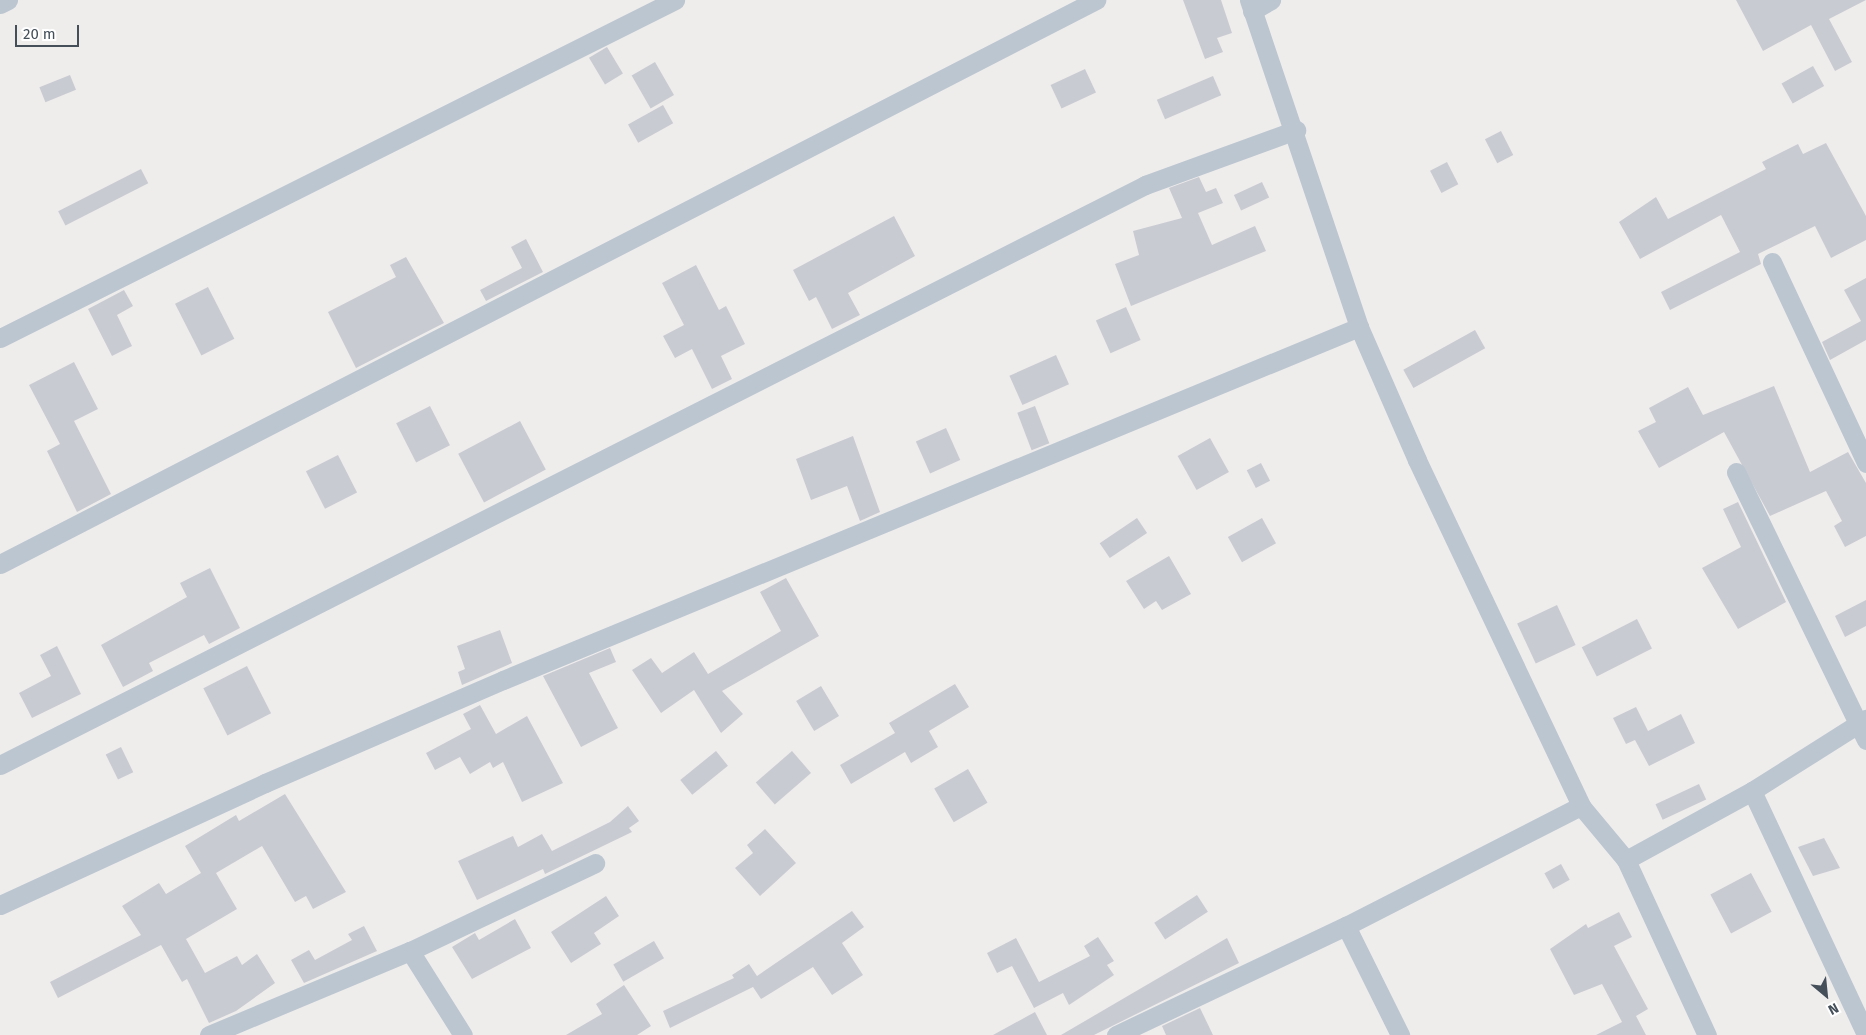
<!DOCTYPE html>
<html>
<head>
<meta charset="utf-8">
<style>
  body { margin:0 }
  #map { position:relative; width:1866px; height:1035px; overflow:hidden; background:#efecec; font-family:"Fira Sans",sans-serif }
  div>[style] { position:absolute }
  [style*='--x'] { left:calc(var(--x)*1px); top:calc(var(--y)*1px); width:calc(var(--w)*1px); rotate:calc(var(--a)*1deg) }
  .building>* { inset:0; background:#c9cbd2; transform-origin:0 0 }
  .minor>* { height:19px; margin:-9.5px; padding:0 9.5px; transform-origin:9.5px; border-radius:9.5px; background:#bcc6d0 }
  span { translate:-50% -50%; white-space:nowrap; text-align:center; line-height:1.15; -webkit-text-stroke:4px #fff; paint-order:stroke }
  .north { position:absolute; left:1801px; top:970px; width:50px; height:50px; -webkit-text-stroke:4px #fff; paint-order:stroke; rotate:152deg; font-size:14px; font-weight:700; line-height:20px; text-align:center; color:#444f5a }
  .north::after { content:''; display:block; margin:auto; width:18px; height:22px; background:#444f5a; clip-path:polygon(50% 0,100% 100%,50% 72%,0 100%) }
  .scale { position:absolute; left:15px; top:25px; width:64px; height:22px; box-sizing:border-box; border:2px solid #444f5a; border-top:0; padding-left:6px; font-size:15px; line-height:18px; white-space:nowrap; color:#444f5a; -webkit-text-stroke:4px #fff; paint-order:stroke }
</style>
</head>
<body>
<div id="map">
  <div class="building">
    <i style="clip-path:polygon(1183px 0,1221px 0,1232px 33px,1217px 38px,1223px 52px,1205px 59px)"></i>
    <i style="clip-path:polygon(1736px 0,1866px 0,1829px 19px,1852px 62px,1835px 71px,1811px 25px,1763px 51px)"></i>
    <i style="left:607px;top:47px;width:31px;height:21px;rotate:59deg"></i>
    <i style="left:655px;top:62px;width:38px;height:27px;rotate:60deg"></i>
    <i style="left:1813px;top:66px;width:23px;height:36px;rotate:61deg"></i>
    <i style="left:1085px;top:69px;width:26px;height:38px;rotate:65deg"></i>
    <i style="left:70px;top:75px;width:16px;height:33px;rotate:68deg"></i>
    <i style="left:1213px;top:76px;width:21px;height:61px;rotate:67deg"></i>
    <i style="left:663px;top:105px;width:21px;height:40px;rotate:61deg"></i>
    <i style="left:1501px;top:131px;width:27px;height:18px;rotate:63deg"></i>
    <i style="clip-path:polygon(1826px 143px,1866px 216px,1866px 240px,1831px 258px,1815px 226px,1758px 254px,1761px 264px,1670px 310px,1661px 292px,1740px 252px,1721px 215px,1640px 259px,1619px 222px,1656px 197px,1668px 219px,1766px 169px,1762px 162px,1798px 144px,1803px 154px)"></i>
    <i style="left:1447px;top:162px;width:25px;height:19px;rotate:63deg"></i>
    <i style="left:141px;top:169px;width:16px;height:93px;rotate:63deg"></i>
    <i style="clip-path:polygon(1199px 177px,1206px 192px,1216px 188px,1223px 203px,1198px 213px,1212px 245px,1255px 226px,1266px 251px,1131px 306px,1115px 264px,1139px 255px,1133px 231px,1182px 218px,1169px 188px)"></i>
    <i style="left:1262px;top:182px;width:17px;height:31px;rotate:65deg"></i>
    <i style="clip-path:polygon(894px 216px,915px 256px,848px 293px,860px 315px,832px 329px,816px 297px,809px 301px,793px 270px)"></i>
    <i style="clip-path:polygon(526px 239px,543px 272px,486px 301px,480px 290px,522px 268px,511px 247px)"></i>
    <i style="clip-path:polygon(406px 257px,444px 323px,356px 368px,328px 312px,396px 277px,390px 265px)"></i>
    <i style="clip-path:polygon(696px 265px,719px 310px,726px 306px,745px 344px,721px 356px,732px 379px,712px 389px,692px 349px,675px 358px,663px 336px,684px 325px,662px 283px)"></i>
    <i style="clip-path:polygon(1866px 278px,1866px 340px,1830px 360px,1822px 342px,1861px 321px,1844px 290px)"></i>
    <i style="left:208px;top:287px;width:58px;height:37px;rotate:63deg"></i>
    <i style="clip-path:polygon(124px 290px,133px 306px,117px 315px,132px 346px,112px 356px,88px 309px)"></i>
    <i style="left:1126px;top:307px;width:36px;height:33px;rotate:66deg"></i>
    <i style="left:1475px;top:330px;width:21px;height:82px;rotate:61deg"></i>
    <i style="left:1056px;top:355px;width:32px;height:51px;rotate:66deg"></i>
    <i style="clip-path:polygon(74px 362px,98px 409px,74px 421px,111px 494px,77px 512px,47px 451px,60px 444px,29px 385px)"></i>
    <i style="clip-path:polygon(1774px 386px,1810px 472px,1848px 452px,1866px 483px,1866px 536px,1845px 547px,1834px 526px,1842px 521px,1826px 491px,1770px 516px,1724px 432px,1659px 468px,1638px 431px,1656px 422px,1649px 408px,1688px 387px,1703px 415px)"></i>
    <i style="left:430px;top:406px;width:44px;height:38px;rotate:63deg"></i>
    <i style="left:1035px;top:406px;width:40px;height:19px;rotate:69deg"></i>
    <i style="left:520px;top:421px;width:55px;height:70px;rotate:62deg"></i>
    <i style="left:946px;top:428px;width:35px;height:33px;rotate:66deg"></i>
    <i style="clip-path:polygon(853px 436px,880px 512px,860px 521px,847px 486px,811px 500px,796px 459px)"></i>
    <i style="left:1210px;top:438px;width:39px;height:37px;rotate:61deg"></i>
    <i style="left:338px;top:455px;width:42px;height:36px;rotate:63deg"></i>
    <i style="left:1261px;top:463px;width:20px;height:16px;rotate:63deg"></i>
    <i style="clip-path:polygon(1738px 502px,1786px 602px,1738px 629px,1702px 568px,1741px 547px,1723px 509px)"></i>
    <i style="left:1137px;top:518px;width:18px;height:45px;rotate:56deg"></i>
    <i style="left:1262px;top:518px;width:29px;height:39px;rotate:61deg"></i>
    <i style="clip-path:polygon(1169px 556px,1191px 594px,1162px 610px,1156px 601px,1144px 609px,1126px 581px)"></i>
    <i style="clip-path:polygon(210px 568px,240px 628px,209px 644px,204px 635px,149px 663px,153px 671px,123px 687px,101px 645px,187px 597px,180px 583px)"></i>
    <i style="clip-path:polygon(786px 578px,819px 636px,722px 691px,743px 714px,721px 733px,694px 690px,661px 713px,632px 670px,651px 658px,662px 673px,694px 652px,708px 674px,781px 631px,760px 592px)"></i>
    <i style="clip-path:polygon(1866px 600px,1866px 626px,1845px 637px,1835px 616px)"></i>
    <i style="left:1557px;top:605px;width:44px;height:44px;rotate:65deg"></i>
    <i style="left:1637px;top:619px;width:33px;height:62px;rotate:63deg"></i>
    <i style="clip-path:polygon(500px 630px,512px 663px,462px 685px,458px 672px,465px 669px,457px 646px)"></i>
    <i style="clip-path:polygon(57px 646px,81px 694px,32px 718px,19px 693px,51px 676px,40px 655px)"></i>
    <i style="clip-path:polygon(610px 648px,616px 662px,589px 673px,618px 728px,581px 747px,543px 676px)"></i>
    <i style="left:247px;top:666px;width:53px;height:49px;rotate:63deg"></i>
    <i style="clip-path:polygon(955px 684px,969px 707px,929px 731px,938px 747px,911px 763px,905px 752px,851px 784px,840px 765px,895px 733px,889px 723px)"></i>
    <i style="left:821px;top:686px;width:35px;height:29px;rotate:59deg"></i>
    <i style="clip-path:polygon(480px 705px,496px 734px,527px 716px,563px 783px,522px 802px,503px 762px,493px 768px,490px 762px,470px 774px,460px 757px,435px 770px,426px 753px,471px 729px,463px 714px)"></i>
    <i style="clip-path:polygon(1636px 707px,1648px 731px,1681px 714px,1695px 743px,1649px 766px,1635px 740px,1626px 744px,1613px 718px)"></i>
    <i style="left:121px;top:747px;width:28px;height:17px;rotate:64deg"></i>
    <i style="left:716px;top:751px;width:19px;height:46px;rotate:51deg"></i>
    <i style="left:792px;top:751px;width:29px;height:48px;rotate:49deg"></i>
    <i style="left:968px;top:769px;width:39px;height:39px;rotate:60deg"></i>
    <i style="left:1699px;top:784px;width:17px;height:48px;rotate:65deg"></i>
    <i style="clip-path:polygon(285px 794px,346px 892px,313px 909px,306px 896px,295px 902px,262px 846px,216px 873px,237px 909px,186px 939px,205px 973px,237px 956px,242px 965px,257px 954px,275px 983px,236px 1011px,209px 1023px,187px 979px,182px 982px,161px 945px,58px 998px,50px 982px,141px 935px,122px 906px,159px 883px,166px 894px,201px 873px,185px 846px,236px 815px,239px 821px)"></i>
    <i style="clip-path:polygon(628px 806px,639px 821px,629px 828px,632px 832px,545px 874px,543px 869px,477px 900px,458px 861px,513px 836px,518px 847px,542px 834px,552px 851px,610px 822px)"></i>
    <i style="clip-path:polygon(765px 829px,796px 863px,760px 896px,735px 868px,753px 853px,747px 845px)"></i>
    <i style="clip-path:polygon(1824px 838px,1840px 868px,1813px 876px,1798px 847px)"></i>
    <i style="left:1561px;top:864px;width:18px;height:19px;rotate:61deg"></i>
    <i style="left:1751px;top:873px;width:44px;height:46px;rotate:62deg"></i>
    <i style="left:1197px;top:895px;width:20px;height:51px;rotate:57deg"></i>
    <i style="clip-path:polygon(606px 896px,619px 916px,594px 933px,601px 944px,571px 963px,551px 932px)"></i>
    <i style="clip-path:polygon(852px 911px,864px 927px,842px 943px,863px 975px,832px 995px,813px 967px,761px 999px,753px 987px,670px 1028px,663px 1011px,734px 978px,732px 975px,749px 964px,757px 976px)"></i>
    <i style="clip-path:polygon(1619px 912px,1632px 937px,1614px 946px,1648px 1009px,1636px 1016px,1646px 1035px,1596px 1035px,1622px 1022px,1602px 984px,1574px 995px,1550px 949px,1586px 924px,1588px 928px)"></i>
    <i style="clip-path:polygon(515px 919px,531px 948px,472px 979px,452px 947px,475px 933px,479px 940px)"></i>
    <i style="clip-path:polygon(364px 926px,377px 951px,304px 983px,291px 960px,309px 950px,315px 960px,352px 940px,348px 934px)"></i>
    <i style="clip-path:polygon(1098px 937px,1114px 961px,1107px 965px,1114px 975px,1069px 1005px,1063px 993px,1034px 1008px,1012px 966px,997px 973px,987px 953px,1016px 938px,1039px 982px,1090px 956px,1084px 946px)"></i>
    <i style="clip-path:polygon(1227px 938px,1239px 963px,1094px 1035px,1061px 1035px)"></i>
    <i style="left:654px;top:941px;width:20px;height:47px;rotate:60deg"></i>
    <i style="clip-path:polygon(624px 985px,651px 1026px,637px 1035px,566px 1035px,602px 1014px,596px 1004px)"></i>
    <i style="clip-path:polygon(1200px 1008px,1213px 1035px,1166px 1035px,1162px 1026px)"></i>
    <i style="clip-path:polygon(1035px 1012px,1047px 1035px,993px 1035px)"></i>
  </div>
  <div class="minor">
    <i style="--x:1249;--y:0;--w:345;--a:71.4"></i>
    <i style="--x:1359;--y:327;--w:145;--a:66.4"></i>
    <i style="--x:1417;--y:460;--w:383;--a:64.6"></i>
    <i style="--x:1581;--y:806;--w:70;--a:50.2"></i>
    <i style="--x:1626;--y:860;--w:193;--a:65.2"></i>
    <i style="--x:0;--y:4;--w:9;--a:-27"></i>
    <i style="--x:1252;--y:11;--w:22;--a:-30"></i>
    <i style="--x:1772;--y:262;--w:222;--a:64.9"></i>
    <i style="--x:0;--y:338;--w:755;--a:-26.6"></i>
    <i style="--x:1736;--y:472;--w:298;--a:64.1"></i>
    <i style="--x:0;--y:564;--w:1233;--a:-27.23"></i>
    <i style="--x:0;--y:765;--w:1284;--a:-26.86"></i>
    <i style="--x:1145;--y:185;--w:161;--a:-20"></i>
    <i style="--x:1752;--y:791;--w:268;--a:64.9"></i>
    <i style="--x:1626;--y:860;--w:144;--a:-28.7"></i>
    <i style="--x:1752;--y:791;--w:135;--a:-32.3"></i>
    <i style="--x:0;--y:905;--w:292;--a:-24.7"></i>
    <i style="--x:265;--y:783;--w:259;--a:-23.4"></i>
    <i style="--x:503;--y:680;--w:926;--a:-22.41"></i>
    <i style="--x:1346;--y:926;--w:122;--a:63.6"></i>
    <i style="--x:410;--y:951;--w:99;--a:57.8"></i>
    <i style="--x:209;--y:1035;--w:218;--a:-22.7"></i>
    <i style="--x:410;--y:951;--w:205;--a:-25.4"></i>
    <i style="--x:1116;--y:1035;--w:255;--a:-25.4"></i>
    <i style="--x:1346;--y:926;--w:264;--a:-27.1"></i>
  </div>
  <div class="north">N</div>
  <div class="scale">20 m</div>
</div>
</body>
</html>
